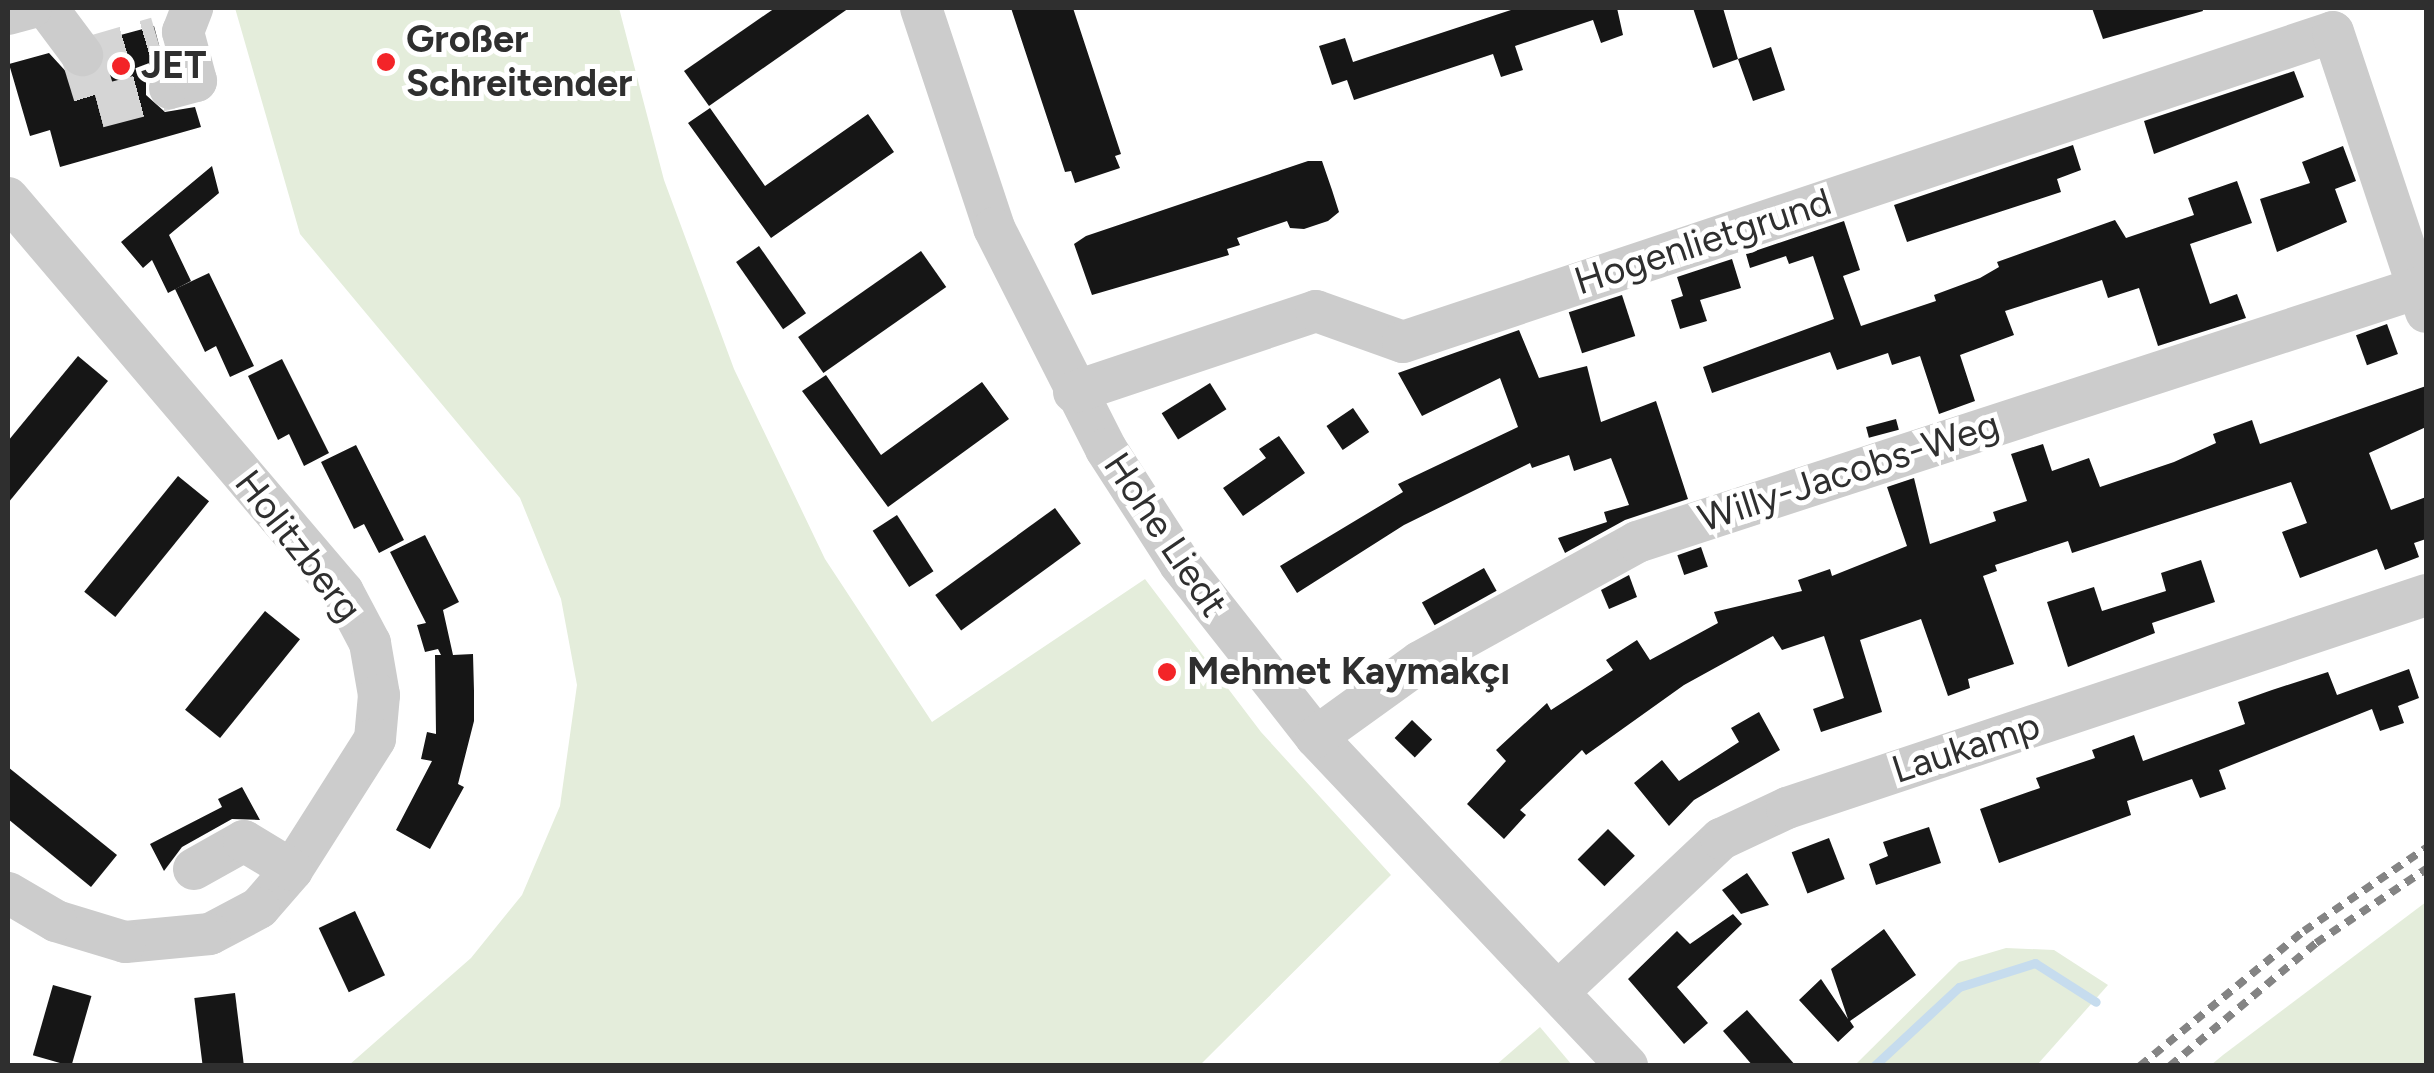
<!DOCTYPE html>
<html>
<head>
<meta charset="utf-8">
<style>
  body { margin:0 }
  #map { position:relative; width:2434px; height:1073px; overflow:hidden; background:#fff; font-family:Figtree,sans-serif }
  div>[style] { position:absolute }
  [style*='--x'] { left:calc(var(--x)*1px); top:calc(var(--y)*1px); width:calc(var(--w)*1px); rotate:calc(var(--a)*1deg) }
  .green>* { inset:0; background:#e4eddb }
  .stream>* { height:9px; margin:-4.5px; padding:0 4.5px; transform-origin:4.5px; border-radius:4.5px; background:#c6dcee }
  .building>* { inset:0; background:#161616; transform-origin:0 0 }
  .minor-tunnel>* { height:42px; margin-top:-21px; transform-origin:0; background:repeating-linear-gradient(90deg,#d5d5d5 0 42px,transparent 0 63px) }
  .minor>* { height:42px; margin:-21px; padding:0 21px; transform-origin:21px; border-radius:21px; background:#ccc }
  .rail>* { height:8px; margin-top:-4px; transform-origin:0; background:repeating-linear-gradient(90deg,#848484 0 10px,transparent 0 18px) }
  .dots>* { width:28px; height:28px; translate:-50% -50%; box-sizing:border-box; border:5px solid #fff; border-radius:50% }
  span { translate:-50% -50%; white-space:nowrap; text-align:center; line-height:1.15; -webkit-text-stroke:10px #fff; paint-order:stroke }
  .poi-label { font-size:38px; color:#2f2f2f; font-weight:700 }
  .left { translate:0 -50%; text-align:left }
  .street-label { font-size:38px; color:#2f2f2f }
  .frame { position:absolute; inset:0; border:10px solid #2f2f2f; pointer-events:none }
</style>
</head>
<body>
<div id="map">
  <div class="green">
    <i style="clip-path:polygon(235px 8px,619px 8px,664px 180px,734px 369px,825px 559px,932px 722px,1145px 579px,1261px 732px,1391px 875px,1200px 1065px,349px 1065px,471px 958px,522px 895px,560px 806px,577px 685px,561px 599px,520px 498px,300px 234px)"></i>
    <i style="clip-path:polygon(2426px 902px,2426px 1065px,2211px 1065px,2223px 1055px)"></i>
    <i style="clip-path:polygon(2006px 948px,2054px 950px,2108px 985px,2037px 1065px,1855px 1065px,1959px 962px)"></i>
    <i style="clip-path:polygon(1540px 1027px,1572px 1065px,1496px 1065px)"></i>
  </div>
  <div class="stream">
    <i style="--x:1874;--y:1066;--w:116;--a:-42.9"></i>
    <i style="--x:1959;--y:987;--w:80;--a:-17.5"></i>
    <i style="--x:2035;--y:963;--w:72;--a:32.6"></i>
  </div>
  <div class="building">
    <i style="clip-path:polygon(775px 8px,849px 8px,709px 106px,684px 71px)"></i>
    <i style="clip-path:polygon(1011px 8px,1073px 8px,1121px 154px,1115px 156px,1120px 168px,1075px 183px,1071px 171px,1065px 172px)"></i>
    <i style="clip-path:polygon(1517px 8px,1617px 8px,1623px 35px,1601px 43px,1593px 20px,1515px 46px,1523px 70px,1501px 77px,1493px 54px,1354px 100px,1347px 80px,1332px 85px,1319px 46px,1345px 38px,1353px 62px)"></i>
    <i style="clip-path:polygon(1693px 8px,1723px 8px,1738px 59px,1771px 47px,1785px 90px,1753px 101px,1738px 59px,1713px 68px)"></i>
    <i style="clip-path:polygon(2092px 8px,2202px 8px,2203px 11px,2103px 39px)"></i>
    <i style="clip-path:polygon(154px 26px,164px 64px,146px 81px,146px 95px,165px 112px,195px 107px,201px 127px,60px 167px,50px 130px,30px 136px,9px 64px,49px 53px,71px 77px,86px 80px,105px 64px,102px 40px)"></i>
    <i style="clip-path:polygon(2294px 71px,2304px 97px,2154px 154px,2144px 121px)"></i>
    <i style="clip-path:polygon(710px 108px,765px 186px,868px 114px,894px 152px,771px 238px,688px 123px)"></i>
    <i style="clip-path:polygon(2073px 145px,2081px 170px,2057px 179px,2061px 192px,1907px 242px,1894px 205px)"></i>
    <i style="clip-path:polygon(2343px 146px,2356px 181px,2335px 189px,2347px 222px,2277px 252px,2260px 199px,2310px 183px,2302px 162px)"></i>
    <i style="clip-path:polygon(1308px 161px,1322px 161px,1332px 190px,1339px 212px,1328px 221px,1304px 229px,1290px 228px,1287px 221px,1237px 238px,1240px 245px,1227px 249px,1229px 255px,1092px 295px,1074px 244px,1086px 236px)"></i>
    <i style="clip-path:polygon(212px 166px,219px 193px,169px 235px,191px 281px,168px 293px,152px 260px,143px 268px,121px 242px)"></i>
    <i style="clip-path:polygon(2237px 181px,2252px 223px,2190px 244px,2210px 304px,2237px 294px,2246px 318px,2158px 346px,2139px 288px,2108px 298px,2102px 280px,2005px 311px,2014px 335px,1960px 355px,1975px 401px,1939px 414px,1920px 356px,1892px 365px,1888px 353px,1837px 370px,1830px 352px,1712px 393px,1703px 367px,1834px 319px,1813px 256px,1789px 264px,1786px 256px,1750px 268px,1746px 254px,1844px 221px,1860px 270px,1843px 276px,1861px 326px,1936px 301px,1934px 295px,1980px 278px,1999px 267px,1997px 262px,2115px 220px,2126px 238px,2194px 215px,2188px 198px)"></i>
    <i style="left:759px;top:246px;width:82px;height:28px;rotate:55deg"></i>
    <i style="left:921px;top:251px;width:44px;height:150px;rotate:55deg"></i>
    <i style="clip-path:polygon(1732px 259px,1741px 288px,1700px 300px,1707px 321px,1680px 329px,1671px 300px,1683px 296px,1677px 277px)"></i>
    <i style="clip-path:polygon(209px 273px,254px 366px,230px 377px,216px 346px,205px 352px,175px 289px)"></i>
    <i style="left:1622px;top:295px;width:43px;height:56px;rotate:72deg"></i>
    <i style="left:2387px;top:324px;width:32px;height:33px;rotate:70deg"></i>
    <i style="clip-path:polygon(1519px 330px,1539px 378px,1587px 366px,1601px 422px,1656px 401px,1688px 499px,1625px 520px,1565px 553px,1558px 538px,1607px 522px,1604px 512px,1629px 505px,1611px 458px,1574px 471px,1569px 455px,1532px 468px,1530px 463px,1404px 525px,1297px 593px,1280px 566px,1403px 492px,1398px 484px,1518px 427px,1500px 378px,1422px 416px,1398px 373px)"></i>
    <i style="clip-path:polygon(78px 356px,108px 381px,8px 503px,8px 441px)"></i>
    <i style="clip-path:polygon(282px 359px,329px 453px,304px 466px,289px 434px,278px 440px,248px 376px)"></i>
    <i style="clip-path:polygon(826px 375px,881px 455px,982px 382px,1009px 419px,888px 507px,802px 391px)"></i>
    <i style="left:1210px;top:383px;width:31px;height:57px;rotate:58deg"></i>
    <i style="clip-path:polygon(2426px 386px,2426px 427px,2369px 453px,2391px 510px,2426px 497px,2426px 539px,2414px 543px,2419px 557px,2385px 570px,2377px 549px,2300px 578px,2282px 532px,2307px 523px,2291px 482px,2072px 553px,2068px 541px,1995px 565px,1997px 571px,1983px 576px,2014px 664px,1968px 679px,1970px 688px,1948px 696px,1921px 619px,1860px 640px,1882px 712px,1821px 732px,1813px 709px,1844px 698px,1824px 636px,1782px 650px,1773px 636px,1684px 685px,1586px 755px,1582px 750px,1520px 810px,1526px 815px,1504px 839px,1467px 804px,1506px 761px,1496px 750px,1547px 703px,1551px 710px,1613px 670px,1606px 660px,1637px 640px,1650px 660px,1718px 623px,1714px 612px,1802px 591px,1798px 580px,1830px 569px,1832px 576px,1907px 546px,1887px 487px,1914px 478px,1930px 544px,1996px 521px,1993px 512px,2027px 501px,2011px 454px,2043px 444px,2052px 471px,2089px 458px,2100px 487px,2174px 462px,2216px 443px,2213px 434px,2252px 420px,2260px 444px)"></i>
    <i style="left:1353px;top:408px;width:29px;height:32px;rotate:56deg"></i>
    <i style="left:1896px;top:419px;width:11px;height:31px;rotate:75deg"></i>
    <i style="clip-path:polygon(1279px 436px,1305px 473px,1243px 516px,1223px 488px,1266px 458px,1259px 449px)"></i>
    <i style="clip-path:polygon(356px 445px,404px 540px,379px 553px,364px 524px,354px 529px,321px 462px)"></i>
    <i style="left:178px;top:476px;width:40px;height:149px;rotate:39deg"></i>
    <i style="left:1055px;top:508px;width:44px;height:148px;rotate:54deg"></i>
    <i style="left:897px;top:515px;width:67px;height:29px;rotate:57deg"></i>
    <i style="clip-path:polygon(425px 535px,459px 602px,443px 610px,453px 655px,473px 654px,474px 691px,474px 721px,458px 784px,464px 787px,430px 849px,396px 830px,432px 761px,421px 759px,427px 732px,436px 734px,435px 655px,441px 655px,438px 649px,425px 652px,417px 625px,426px 623px,390px 552px)"></i>
    <i style="left:1701px;top:547px;width:21px;height:25px;rotate:71deg"></i>
    <i style="clip-path:polygon(2201px 560px,2215px 602px,2152px 623px,2155px 633px,2068px 667px,2047px 602px,2094px 587px,2102px 611px,2166px 591px,2161px 573px)"></i>
    <i style="left:1484px;top:568px;width:26px;height:71px;rotate:61deg"></i>
    <i style="clip-path:polygon(1629px 575px,1637px 597px,1609px 609px,1601px 590px)"></i>
    <i style="left:265px;top:611px;width:45px;height:127px;rotate:39deg"></i>
    <i style="clip-path:polygon(2409px 669px,2419px 698px,2398px 706px,2404px 723px,2380px 731px,2372px 709px,2219px 770px,2226px 789px,2200px 798px,2192px 779px,2127px 801px,2131px 815px,1999px 863px,1980px 809px,2040px 788px,2036px 778px,2095px 758px,2092px 750px,2134px 735px,2143px 761px,2245px 724px,2238px 702px,2272px 690px,2328px 672px,2337px 695px)"></i>
    <i style="clip-path:polygon(1759px 712px,1780px 750px,1694px 800px,1669px 826px,1634px 783px,1662px 760px,1679px 781px,1739px 742px,1731px 728px)"></i>
    <i style="left:1412px;top:720px;width:28px;height:25px;rotate:44deg"></i>
    <i style="clip-path:polygon(8px 767px,117px 855px,91px 887px,8px 819px)"></i>
    <i style="clip-path:polygon(242px 787px,260px 820px,232px 819px,182px 847px,164px 871px,150px 844px,222px 807px,218px 799px)"></i>
    <i style="clip-path:polygon(1929px 827px,1941px 863px,1876px 885px,1869px 864px,1888px 856px,1883px 842px)"></i>
    <i style="left:1608px;top:829px;width:38px;height:43px;rotate:45deg"></i>
    <i style="left:1829px;top:838px;width:44px;height:40px;rotate:69deg"></i>
    <i style="clip-path:polygon(1747px 873px,1769px 905px,1741px 914px,1722px 890px)"></i>
    <i style="left:355px;top:911px;width:71px;height:40px;rotate:65deg"></i>
    <i style="clip-path:polygon(1733px 914px,1742px 924px,1677px 987px,1708px 1023px,1684px 1044px,1628px 979px,1677px 931px,1690px 944px)"></i>
    <i style="clip-path:polygon(1884px 929px,1916px 975px,1850px 1021px,1854px 1027px,1838px 1042px,1799px 1000px,1821px 979px,1848px 1019px,1831px 969px)"></i>
    <i style="left:53px;top:985px;width:40px;height:73px;rotate:16deg"></i>
    <i style="left:235px;top:993px;width:72px;height:41px;rotate:83deg"></i>
    <i style="clip-path:polygon(1747px 1010px,1796px 1066px,1753px 1066px,1723px 1031px)"></i>
  </div>
  <div class="minor-tunnel">
    <i style="--x:82;--y:55;--w:54;--a:72.9"></i>
    <i style="--x:98;--y:107;--w:74;--a:-14.8"></i>
    <i style="--x:85;--y:59;--w:75;--a:-16.3"></i>
  </div>
  <div class="minor">
    <i style="--x:47;--y:8;--w:59;--a:53.3"></i>
    <i style="--x:921;--y:8;--w:232;--a:71.6"></i>
    <i style="--x:994;--y:228;--w:248;--a:63.1"></i>
    <i style="--x:1106;--y:449;--w:137;--a:57.2"></i>
    <i style="--x:1180;--y:564;--w:220;--a:51.8"></i>
    <i style="--x:1316;--y:737;--w:453;--a:46.6"></i>
    <i style="--x:8;--y:14;--w:24;--a:-15"></i>
    <i style="--x:170;--y:88;--w:27;--a:-15"></i>
    <i style="--x:196;--y:81;--w:51;--a:-104.9"></i>
    <i style="--x:183;--y:32;--w:26;--a:-69"></i>
    <i style="--x:8;--y:198;--w:517;--a:49.63"></i>
    <i style="--x:343;--y:592;--w:58;--a:62.1"></i>
    <i style="--x:370;--y:643;--w:53;--a:80.2"></i>
    <i style="--x:379;--y:695;--w:44;--a:95.2"></i>
    <i style="--x:375;--y:739;--w:155;--a:122.4"></i>
    <i style="--x:292;--y:870;--w:50;--a:131"></i>
    <i style="--x:259;--y:908;--w:55;--a:152"></i>
    <i style="--x:210;--y:934;--w:85;--a:174.6"></i>
    <i style="--x:125;--y:942;--w:72;--a:-163.1"></i>
    <i style="--x:56;--y:921;--w:56;--a:-149.7"></i>
    <i style="--x:1074;--y:392;--w:255;--a:-18.5"></i>
    <i style="--x:1316;--y:311;--w:92;--a:19.6"></i>
    <i style="--x:1403;--y:342;--w:980;--a:-18.43"></i>
    <i style="--x:2333;--y:32;--w:295;--a:71.6"></i>
    <i style="--x:1316;--y:737;--w:128;--a:-35.8"></i>
    <i style="--x:1420;--y:662;--w:248;--a:-28.9"></i>
    <i style="--x:1637;--y:542;--w:821;--a:-18.02"></i>
    <i style="--x:194;--y:869;--w:57;--a:-29.2"></i>
    <i style="--x:244;--y:841;--w:56;--a:31.1"></i>
    <i style="--x:1558;--y:992;--w:224;--a:-43.2"></i>
    <i style="--x:1721;--y:839;--w:73;--a:-25.2"></i>
    <i style="--x:1787;--y:808;--w:674;--a:-18.43"></i>
  </div>
  <div class="rail">
    <i style="--x:2140;--y:1066;--w:212;--a:-39.5"></i>
    <i style="--x:2304;--y:931;--w:148;--a:-34.2"></i>
    <i style="--x:2170;--y:1066;--w:191;--a:-40.1"></i>
    <i style="--x:2316;--y:943;--w:133;--a:-33.9"></i>
  </div>
  <div class="dots">
    <i style="left:386px;top:62px;background:#f32428"></i>
    <i style="left:121px;top:66px;background:#f32428"></i>
    <i style="left:1167px;top:672px;background:#f32428"></i>
  </div>
  <div class="poi-label">
    <span class="left" style="left:406px;top:62px">Großer<br>Schreitender</span>
    <span class="left" style="left:141px;top:66px">JET</span>
    <span class="left" style="left:1187px;top:672px">Mehmet Kaymakçı</span>
  </div>
  <div class="street-label">
    <span style="left:1703px;top:242px;rotate:-18deg">Hogenlietgrund</span>
    <span style="left:1849px;top:472px;rotate:-18deg">Willy-Jacobs-Weg</span>
    <span style="left:1165px;top:535px;rotate:56deg">Hohe Liedt</span>
    <span style="left:298px;top:546px;rotate:52deg">Holitzberg</span>
    <span style="left:1966px;top:748px;rotate:-18deg">Laukamp</span>
  </div>
  <div class="frame"></div>
</div>
</body>
</html>
